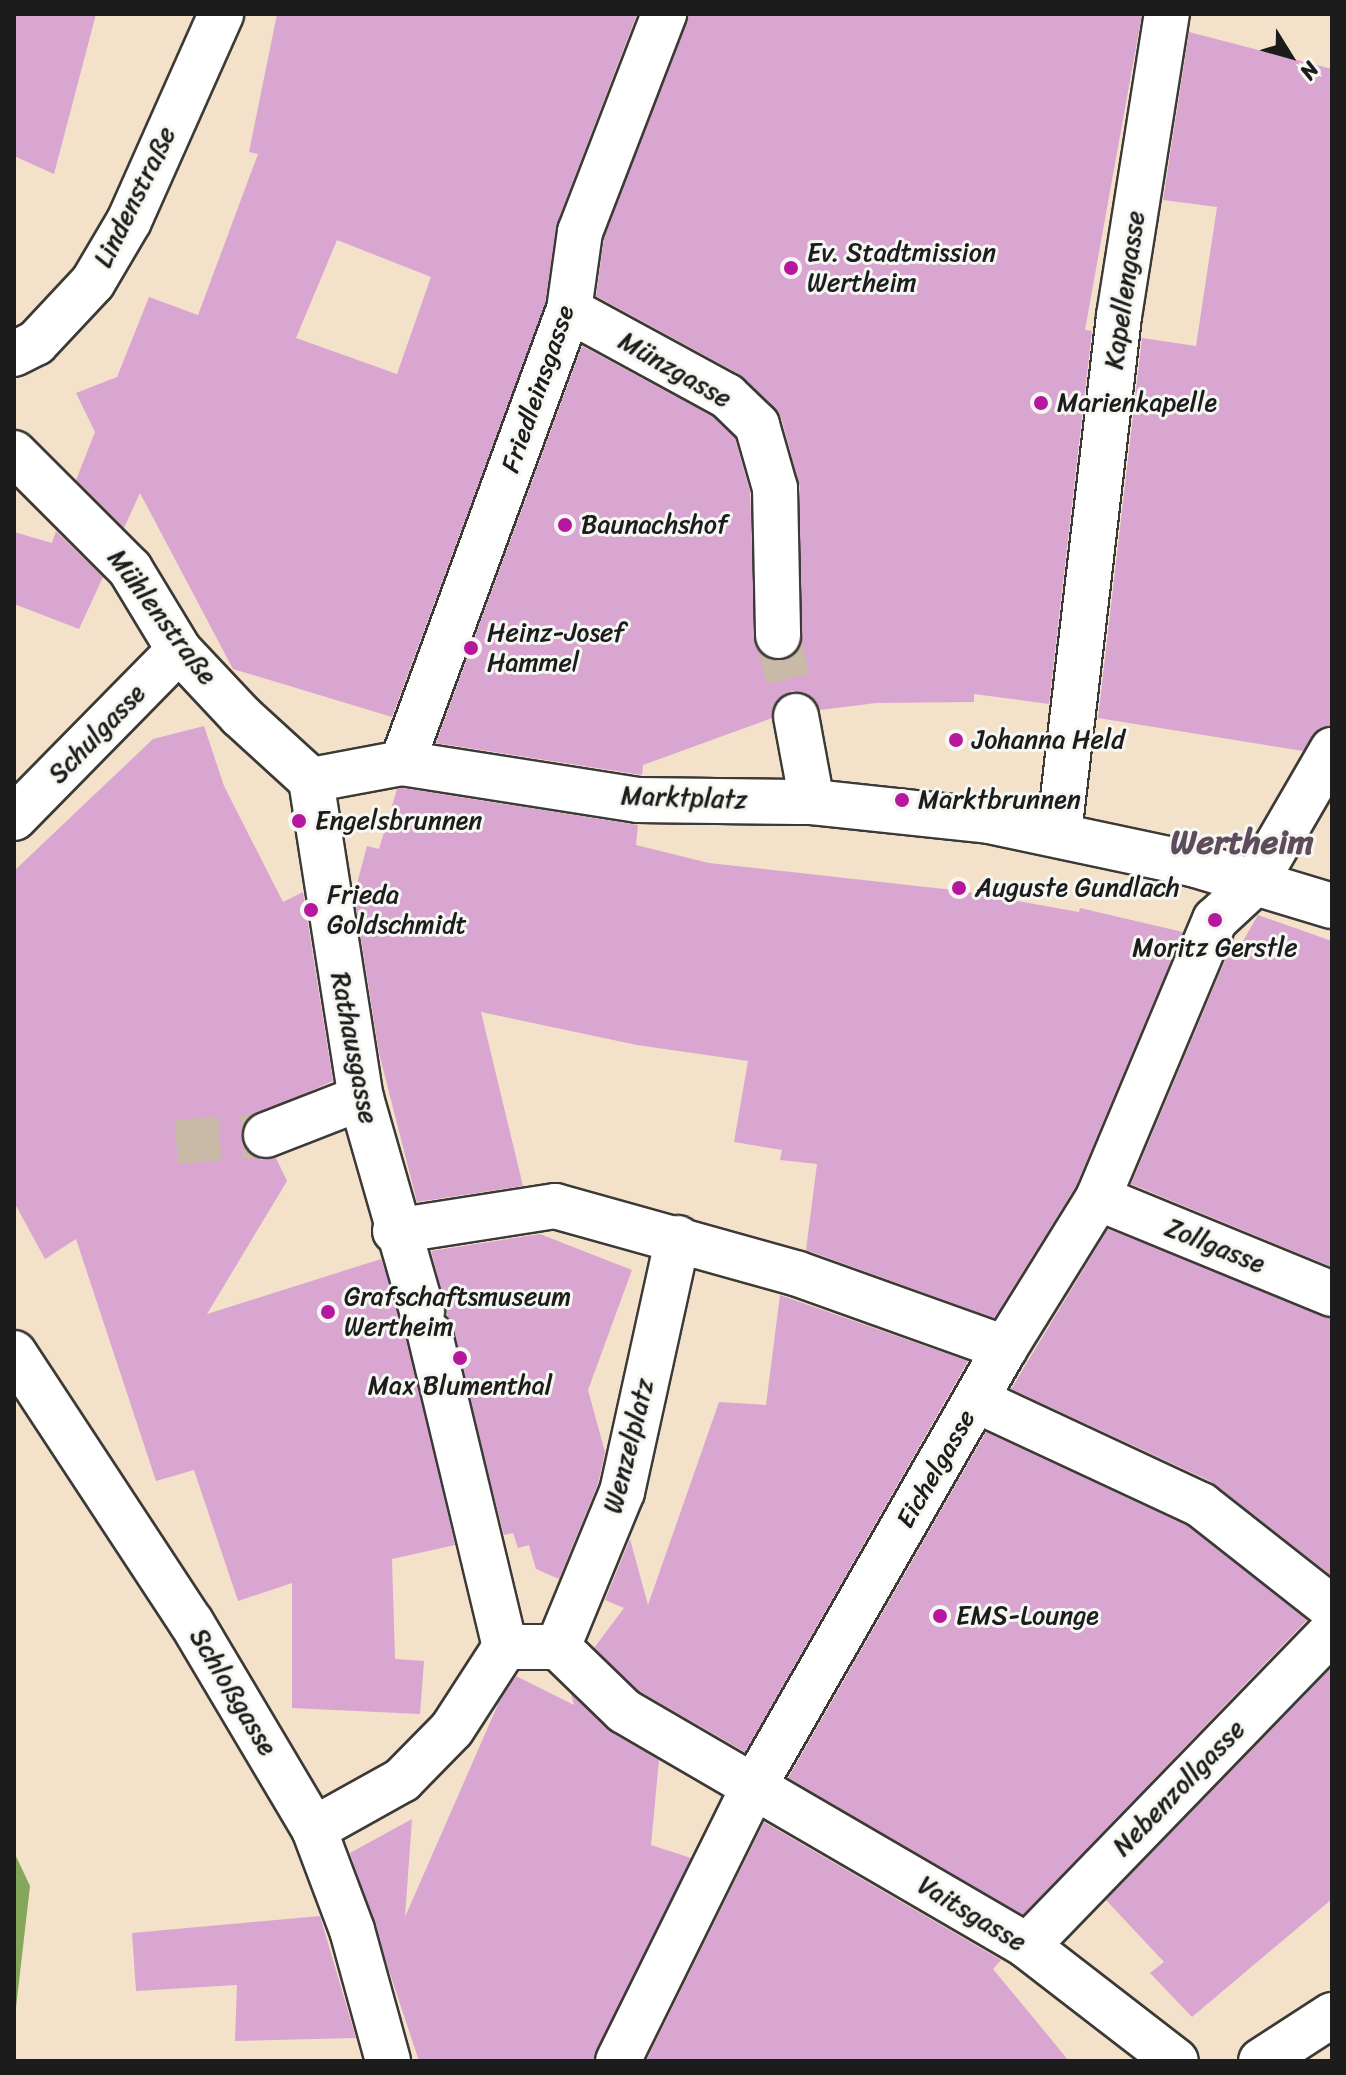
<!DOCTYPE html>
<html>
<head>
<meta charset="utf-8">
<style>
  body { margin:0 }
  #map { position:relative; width:1346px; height:2075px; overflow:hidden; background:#f3e2c9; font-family:Sriracha,sans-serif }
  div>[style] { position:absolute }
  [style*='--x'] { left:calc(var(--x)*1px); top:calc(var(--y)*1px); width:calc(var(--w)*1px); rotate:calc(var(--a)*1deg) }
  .forest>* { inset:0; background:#85a75c }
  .building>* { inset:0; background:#d9a6d2 }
  .minor-tunnel>* { height:44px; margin-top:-22px; transform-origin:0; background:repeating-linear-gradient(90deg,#c8baa6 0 44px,transparent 0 66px) }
  .roads { filter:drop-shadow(2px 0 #3c3a36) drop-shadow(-2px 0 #3c3a36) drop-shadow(0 2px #3c3a36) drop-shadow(0 -2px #3c3a36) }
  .minor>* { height:44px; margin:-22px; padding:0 22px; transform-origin:22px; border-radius:22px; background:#fff }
  .major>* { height:44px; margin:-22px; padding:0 22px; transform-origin:22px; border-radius:22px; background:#fff }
  .dots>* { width:22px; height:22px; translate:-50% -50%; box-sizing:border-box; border:4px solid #f6f6f2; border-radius:50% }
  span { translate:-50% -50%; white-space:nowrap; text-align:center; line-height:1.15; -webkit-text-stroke:6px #f6f6f2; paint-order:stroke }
  .street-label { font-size:26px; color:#1c1c1c }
  .poi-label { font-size:26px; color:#1c1c1c }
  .left { translate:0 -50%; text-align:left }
  .district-label { font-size:34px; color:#5e4c5c; font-weight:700 }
  .frame { position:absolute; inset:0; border:16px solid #1c1c1c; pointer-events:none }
  .north { position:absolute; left:1250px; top:16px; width:80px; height:80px; -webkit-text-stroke:6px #f6f6f2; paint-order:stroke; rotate:127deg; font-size:22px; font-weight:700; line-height:32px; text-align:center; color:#1c1c1c }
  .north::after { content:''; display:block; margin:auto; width:28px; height:36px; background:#1c1c1c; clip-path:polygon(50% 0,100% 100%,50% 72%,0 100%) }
</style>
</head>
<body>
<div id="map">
  <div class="forest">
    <i style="clip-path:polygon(14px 1852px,30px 1886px,14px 2025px)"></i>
  </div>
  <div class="building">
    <i style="clip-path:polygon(14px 14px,96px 14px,54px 174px,14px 156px)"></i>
    <i style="clip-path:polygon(evenodd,277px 14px,637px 14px,557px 223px,545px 304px,392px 717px,233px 669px,140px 493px,124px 528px,76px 480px,95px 432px,76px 393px,117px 377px,149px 297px,198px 315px,258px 154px,249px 152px,277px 14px,337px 240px,431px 277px,397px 374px,296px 338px,337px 240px)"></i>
    <i style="clip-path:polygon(688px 14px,1142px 14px,1085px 330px,1092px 331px,1049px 704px,974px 694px,974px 702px,876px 703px,820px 710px,805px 693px,792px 691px,779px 698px,772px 718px,643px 765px,642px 775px,436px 743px,582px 346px,712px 416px,735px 438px,750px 492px,756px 648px,779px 661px,800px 647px,800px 488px,781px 417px,739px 374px,596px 296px,604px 238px)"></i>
    <i style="clip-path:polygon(1189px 32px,1332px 69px,1332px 725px,1319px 729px,1303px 751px,1098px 718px,1142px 338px,1196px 346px,1217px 207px,1163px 200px)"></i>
    <i style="clip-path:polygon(56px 531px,103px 577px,79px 629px,14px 604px,14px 532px,52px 543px)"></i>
    <i style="clip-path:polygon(204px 726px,224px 786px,283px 902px,303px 892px,333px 1081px,246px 1120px,243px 1145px,261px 1160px,276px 1158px,287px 1181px,207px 1314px,381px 1259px,406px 1330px,455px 1545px,392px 1559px,395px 1659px,424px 1661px,420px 1714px,292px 1708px,292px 1583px,238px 1601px,194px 1470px,156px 1481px,76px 1239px,45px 1259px,14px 1202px,14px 871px,153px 739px)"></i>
    <i style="clip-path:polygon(402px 788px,638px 825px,636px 845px,709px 863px,962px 891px,1079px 912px,1080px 908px,1183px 932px,1076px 1186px,994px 1318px,806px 1250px,817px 1164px,780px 1160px,782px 1150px,734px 1142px,748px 1061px,637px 1045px,481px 1012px,523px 1186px,417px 1202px,379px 1053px,354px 895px,367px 846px,379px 849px,397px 789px)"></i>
    <i style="clip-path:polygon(1258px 915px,1332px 941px,1332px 1267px,1131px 1184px,1232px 944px,1240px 946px)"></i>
    <i style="clip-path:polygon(1108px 1229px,1332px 1318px,1332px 1576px,1212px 1482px,1011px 1389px)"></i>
    <i style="clip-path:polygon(540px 1234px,632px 1270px,588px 1390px,605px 1452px,598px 1484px,559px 1579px,536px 1569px,529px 1545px,518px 1548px,513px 1533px,504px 1535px,431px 1251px)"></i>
    <i style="clip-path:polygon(780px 1295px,968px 1361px,745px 1752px,639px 1691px,594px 1648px,624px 1608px,605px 1600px,630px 1539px,648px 1605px,719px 1402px,766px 1405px)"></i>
    <i style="clip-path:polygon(986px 1432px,1188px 1526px,1307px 1620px,1023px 1915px,788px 1778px)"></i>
    <i style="clip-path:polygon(1332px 1667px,1332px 1899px,1192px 2017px,1150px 1973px,1164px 1962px,1106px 1900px)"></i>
    <i style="clip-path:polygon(516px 1676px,574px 1705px,571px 1694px,611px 1732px,659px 1760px,651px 1845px,691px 1858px,593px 2061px,419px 2061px,350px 1853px,412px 1819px,405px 1917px,499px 1702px)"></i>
    <i style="clip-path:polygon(764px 1822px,1001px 1960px,993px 1969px,1069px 2061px,646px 2061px)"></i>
    <i style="clip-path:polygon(320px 1916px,356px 2038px,235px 2041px,237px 1985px,136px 1991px,132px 1933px)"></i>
  </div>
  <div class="minor-tunnel">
    <i style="--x:778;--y:636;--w:82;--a:77.3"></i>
    <i style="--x:176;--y:1142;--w:90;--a:-4.4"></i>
  </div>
  <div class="roads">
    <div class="minor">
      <i style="--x:569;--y:310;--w:180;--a:28.6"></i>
      <i style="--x:727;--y:396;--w:42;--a:44"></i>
      <i style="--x:757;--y:425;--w:66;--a:74.1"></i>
      <i style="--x:775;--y:488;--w:148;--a:88.8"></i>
      <i style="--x:14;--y:453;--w:164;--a:45"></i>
      <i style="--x:130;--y:569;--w:95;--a:58.8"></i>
      <i style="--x:179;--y:650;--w:91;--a:46.8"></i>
      <i style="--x:241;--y:716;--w:95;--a:42.4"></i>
      <i style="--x:796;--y:716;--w:87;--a:79.5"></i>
      <i style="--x:402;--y:763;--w:483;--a:-69.8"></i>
      <i style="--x:569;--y:310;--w:79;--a:-82"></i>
      <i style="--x:580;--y:232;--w:234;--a:-68.9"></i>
      <i style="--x:311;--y:780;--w:93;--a:-10.6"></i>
      <i style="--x:402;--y:763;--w:239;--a:8.9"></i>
      <i style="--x:638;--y:800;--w:174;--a:0.7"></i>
      <i style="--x:812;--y:802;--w:178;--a:6.1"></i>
      <i style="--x:989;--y:821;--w:212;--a:12"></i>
      <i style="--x:1196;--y:865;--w:142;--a:16.8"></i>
      <i style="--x:311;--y:780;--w:322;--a:81.1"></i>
      <i style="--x:361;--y:1098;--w:222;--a:74"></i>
      <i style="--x:14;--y:818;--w:235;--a:-45.5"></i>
      <i style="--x:1059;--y:833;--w:520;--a:-83.38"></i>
      <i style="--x:1119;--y:316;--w:306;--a:-81"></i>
      <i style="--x:266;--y:1135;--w:102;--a:-21.3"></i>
      <i style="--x:1098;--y:1198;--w:253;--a:22.3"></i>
      <i style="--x:395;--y:1231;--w:162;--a:-8.9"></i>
      <i style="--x:555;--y:1206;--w:252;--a:15.6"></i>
      <i style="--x:798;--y:1274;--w:220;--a:19.7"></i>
      <i style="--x:14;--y:1353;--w:322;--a:56.7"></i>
      <i style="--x:191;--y:1622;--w:241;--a:59.3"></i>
      <i style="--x:314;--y:1829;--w:108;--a:69.4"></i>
      <i style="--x:352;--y:1930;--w:136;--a:74.6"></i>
      <i style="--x:976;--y:1400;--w:248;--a:25"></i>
      <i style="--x:1201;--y:1505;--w:167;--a:38.2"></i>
      <i style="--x:505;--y:1647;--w:53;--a:0"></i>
      <i style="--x:558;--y:1647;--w:92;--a:44.1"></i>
      <i style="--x:624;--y:1711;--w:467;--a:30.2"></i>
      <i style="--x:1027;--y:1946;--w:188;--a:37.7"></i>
      <i style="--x:558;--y:1647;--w:168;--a:-67.6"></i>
      <i style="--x:622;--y:1492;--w:260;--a:-77.6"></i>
      <i style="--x:314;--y:1829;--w:101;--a:-29.1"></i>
      <i style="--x:402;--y:1780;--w:71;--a:-45.6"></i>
      <i style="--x:452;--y:1729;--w:98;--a:-57.1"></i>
      <i style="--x:505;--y:1647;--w:322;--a:-103.5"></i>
      <i style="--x:1027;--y:1946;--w:438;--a:-45.9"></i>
      <i style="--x:618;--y:2061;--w:305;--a:-63.7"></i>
      <i style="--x:753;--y:1788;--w:507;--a:-60.2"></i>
      <i style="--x:1005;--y:1348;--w:176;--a:-58.2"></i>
      <i style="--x:1098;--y:1198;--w:302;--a:-67.2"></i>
      <i style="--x:1215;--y:920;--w:54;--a:-42.8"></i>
      <i style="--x:1255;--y:883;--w:154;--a:-59.9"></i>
      <i style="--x:1261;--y:2061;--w:85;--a:-32.9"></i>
    </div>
    <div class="major">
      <i style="--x:14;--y:354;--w:25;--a:-27"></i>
      <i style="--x:36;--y:343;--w:83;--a:-46.9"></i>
      <i style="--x:93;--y:282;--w:71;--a:-59.5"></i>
      <i style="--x:129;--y:221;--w:227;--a:-66"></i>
    </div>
  </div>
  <div class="dots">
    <i style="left:791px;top:268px;background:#b5179e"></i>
    <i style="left:1041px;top:403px;background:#b5179e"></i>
    <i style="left:565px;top:525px;background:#b5179e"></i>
    <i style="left:471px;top:648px;background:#b5179e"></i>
    <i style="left:956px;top:740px;background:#b5179e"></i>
    <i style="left:902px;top:800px;background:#b5179e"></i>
    <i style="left:299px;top:821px;background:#b5179e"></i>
    <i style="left:959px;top:888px;background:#b5179e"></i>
    <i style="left:311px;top:910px;background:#b5179e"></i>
    <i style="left:1215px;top:920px;background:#b5179e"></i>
    <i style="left:328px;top:1312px;background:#b5179e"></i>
    <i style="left:460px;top:1358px;background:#b5179e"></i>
    <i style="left:940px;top:1616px;background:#b5179e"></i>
  </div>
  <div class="street-label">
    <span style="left:135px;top:197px;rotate:-64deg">Lindenstraße</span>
    <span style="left:1125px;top:290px;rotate:-82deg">Kapellengasse</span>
    <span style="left:675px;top:370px;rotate:30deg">Münzgasse</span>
    <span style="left:538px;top:389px;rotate:-71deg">Friedleinsgasse</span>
    <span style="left:162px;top:617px;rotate:53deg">Mühlenstraße</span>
    <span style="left:97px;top:734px;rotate:-46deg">Schulgasse</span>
    <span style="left:684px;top:798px;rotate:2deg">Marktplatz</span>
    <span style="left:354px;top:1048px;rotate:79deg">Rathausgasse</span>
    <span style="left:1215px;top:1246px;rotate:22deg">Zollgasse</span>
    <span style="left:629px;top:1446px;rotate:-76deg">Wenzelplatz</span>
    <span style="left:936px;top:1469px;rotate:-60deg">Eichelgasse</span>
    <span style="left:233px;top:1692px;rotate:59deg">Schloßgasse</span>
    <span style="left:1179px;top:1788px;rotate:-46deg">Nebenzollgasse</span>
    <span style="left:972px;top:1914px;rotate:31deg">Vaitsgasse</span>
  </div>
  <div class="poi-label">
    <span class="left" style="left:807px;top:268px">Ev. Stadtmission<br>Wertheim</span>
    <span class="left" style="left:1057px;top:403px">Marienkapelle</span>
    <span class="left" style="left:581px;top:525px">Baunachshof</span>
    <span class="left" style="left:487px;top:648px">Heinz-Josef<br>Hammel</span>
    <span class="left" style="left:972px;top:740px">Johanna Held</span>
    <span class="left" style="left:918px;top:800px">Marktbrunnen</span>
    <span class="left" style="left:315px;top:821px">Engelsbrunnen</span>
    <span class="left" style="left:975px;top:888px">Auguste Gundlach</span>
    <span class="left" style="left:327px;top:910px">Frieda<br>Goldschmidt</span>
    <span style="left:1215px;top:948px">Moritz Gerstle</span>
    <span class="left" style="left:344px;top:1312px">Grafschaftsmuseum<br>Wertheim</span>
    <span style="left:460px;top:1386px">Max Blumenthal</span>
    <span class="left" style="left:956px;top:1616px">EMS-Lounge</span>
  </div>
  <div class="district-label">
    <span style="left:1242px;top:843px">Wertheim</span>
  </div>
  <div class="frame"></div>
  <div class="north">N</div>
</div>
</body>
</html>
